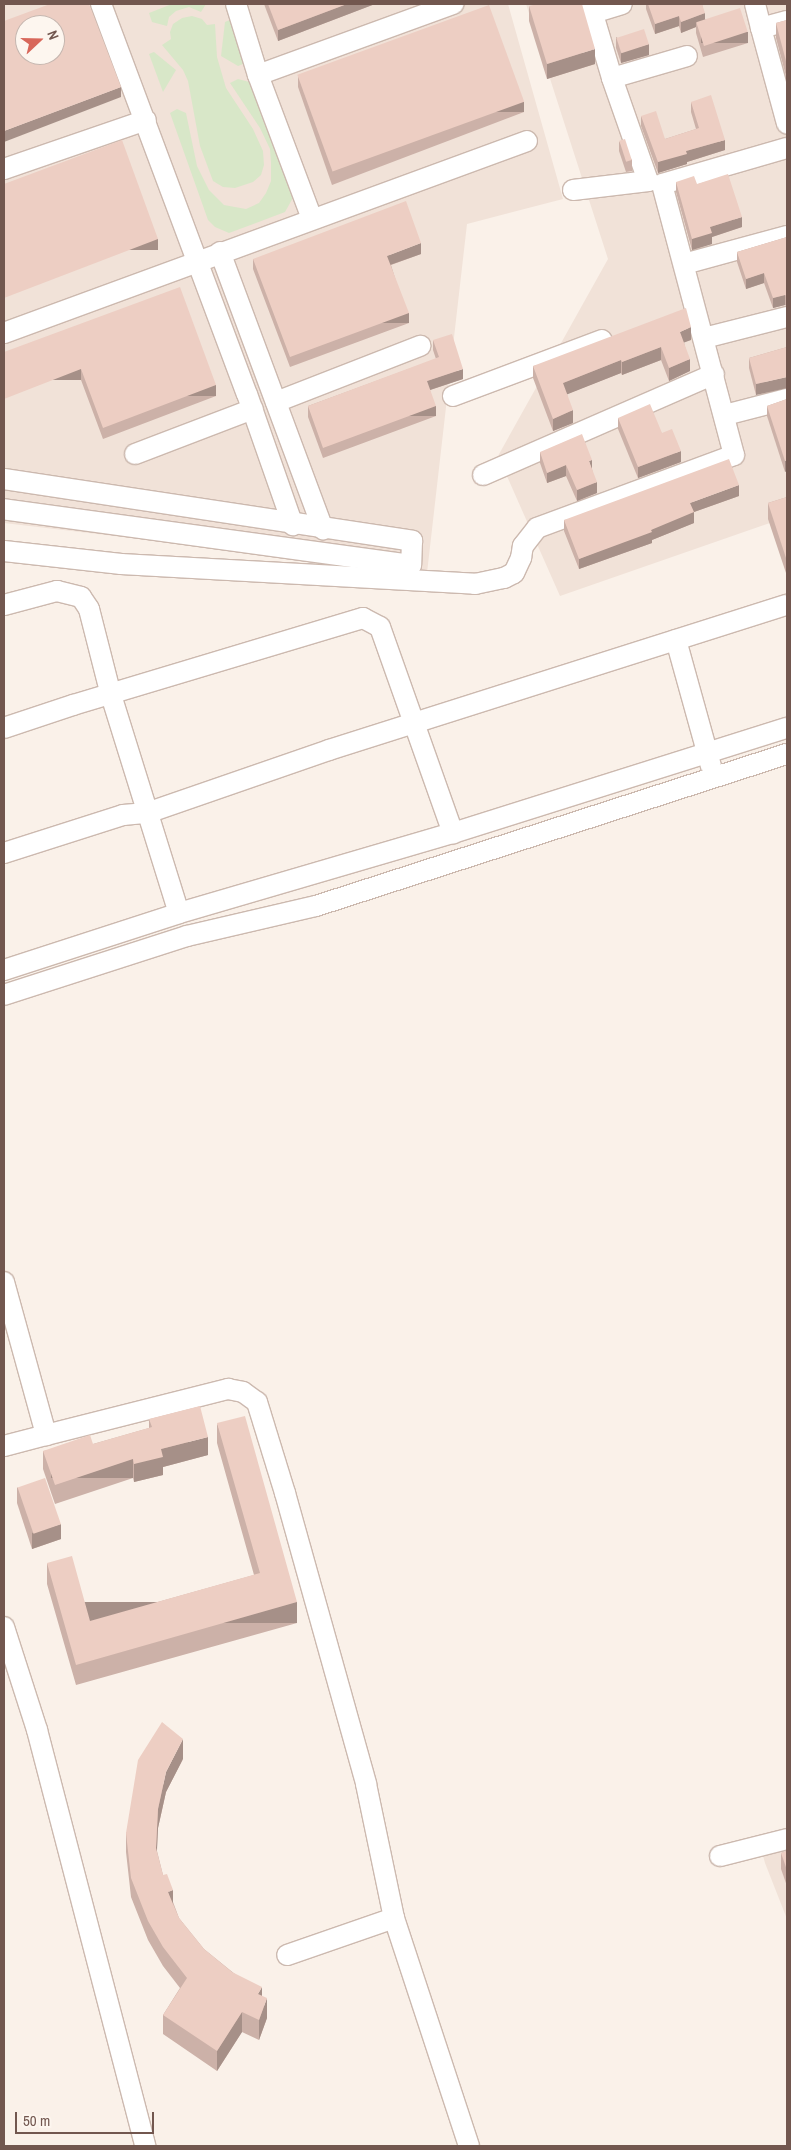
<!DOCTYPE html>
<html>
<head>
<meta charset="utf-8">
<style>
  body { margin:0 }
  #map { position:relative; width:791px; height:2150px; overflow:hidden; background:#faf1e9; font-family:"Archivo Narrow",sans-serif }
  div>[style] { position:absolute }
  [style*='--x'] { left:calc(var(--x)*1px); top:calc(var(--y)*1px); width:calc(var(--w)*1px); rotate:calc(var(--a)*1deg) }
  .residential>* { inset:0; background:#f1e2d8 }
  .green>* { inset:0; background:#d8e7c8 }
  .roads { filter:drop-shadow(1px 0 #ccb9af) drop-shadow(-1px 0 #ccb9af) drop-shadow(0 1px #ccb9af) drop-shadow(0 -1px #ccb9af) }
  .minor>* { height:20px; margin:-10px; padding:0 10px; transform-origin:10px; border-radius:10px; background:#fff }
  .wall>* { inset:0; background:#ccb1a8 }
  .shaded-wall>* { inset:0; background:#a69088; transform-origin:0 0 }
  .building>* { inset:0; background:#edcec3; transform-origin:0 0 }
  span { translate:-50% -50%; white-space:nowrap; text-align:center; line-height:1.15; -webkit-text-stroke:5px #fdf6ef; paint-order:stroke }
  .frame { position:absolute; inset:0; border:5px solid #72574f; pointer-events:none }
  .north { position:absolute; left:15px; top:15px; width:50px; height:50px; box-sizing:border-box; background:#fdf6ef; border:1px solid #c5b6af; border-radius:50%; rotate:69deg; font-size:14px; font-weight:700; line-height:20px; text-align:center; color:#72574f }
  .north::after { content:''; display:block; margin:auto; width:18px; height:22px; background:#d8675a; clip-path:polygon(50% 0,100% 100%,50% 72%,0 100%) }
  .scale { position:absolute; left:15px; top:2112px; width:139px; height:22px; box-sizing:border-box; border:2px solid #72574f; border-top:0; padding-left:6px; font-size:15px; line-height:18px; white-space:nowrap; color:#72574f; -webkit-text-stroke:4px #fdf6ef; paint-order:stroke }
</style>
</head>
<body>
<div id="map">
  <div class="residential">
    <i style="clip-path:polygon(evenodd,4px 4px,508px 4px,563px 199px,467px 224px,427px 573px,4px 523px,4px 4px,25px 25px,55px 25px,55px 55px,25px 55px,25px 25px)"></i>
    <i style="clip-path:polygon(526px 4px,787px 4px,787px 517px,560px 596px,498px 456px,608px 259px)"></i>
    <i style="clip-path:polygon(787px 1829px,787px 1919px,765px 1863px,758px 1837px)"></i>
  </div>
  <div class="green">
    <i style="clip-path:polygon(172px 4px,206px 4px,201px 12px,189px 7px,176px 11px,169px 17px,167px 26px,152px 22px,149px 13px)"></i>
    <i style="clip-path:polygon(192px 16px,202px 19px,207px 25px,215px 24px,217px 57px,226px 88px,253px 129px,263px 151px,264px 165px,261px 175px,253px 182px,235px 188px,223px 187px,213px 181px,200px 146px,188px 81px,183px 70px,162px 45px,171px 39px,170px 32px,173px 24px,182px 18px)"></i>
    <i style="clip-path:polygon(232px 19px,248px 62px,238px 66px,221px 56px,225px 22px)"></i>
    <i style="clip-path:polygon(154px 52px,176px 70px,163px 92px,149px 54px)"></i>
    <i style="clip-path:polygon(238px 79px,257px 84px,294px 196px,285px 212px,229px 233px,215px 227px,208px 220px,170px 113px,177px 109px,186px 113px,197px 166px,209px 190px,224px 205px,246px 209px,259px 203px,266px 193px,271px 181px,271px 163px,270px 149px,260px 128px,230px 83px)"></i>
  </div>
  <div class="roads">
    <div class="minor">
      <i style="--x:101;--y:4;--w:416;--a:69.5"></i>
      <i style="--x:247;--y:394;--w:139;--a:70.7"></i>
      <i style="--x:236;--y:4;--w:74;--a:72.8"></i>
      <i style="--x:258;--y:75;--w:154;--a:69.4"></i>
      <i style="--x:755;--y:4;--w:25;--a:76"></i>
      <i style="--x:761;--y:28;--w:27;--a:-15"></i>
      <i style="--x:593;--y:13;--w:30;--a:-17"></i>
      <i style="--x:761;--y:28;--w:99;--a:74.8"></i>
      <i style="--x:258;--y:75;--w:208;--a:-20"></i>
      <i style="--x:612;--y:78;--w:78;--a:-16.3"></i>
      <i style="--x:4;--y:169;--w:150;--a:-19"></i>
      <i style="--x:573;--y:190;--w:76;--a:-6.8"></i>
      <i style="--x:648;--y:181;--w:109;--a:-109.3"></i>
      <i style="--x:612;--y:78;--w:77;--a:-106.6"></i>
      <i style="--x:220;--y:252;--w:296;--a:69.6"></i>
      <i style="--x:684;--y:264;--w:107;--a:-15.2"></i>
      <i style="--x:4;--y:333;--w:557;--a:-20.16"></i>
      <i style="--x:704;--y:338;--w:86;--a:-14.2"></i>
      <i style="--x:453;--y:396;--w:159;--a:-20.6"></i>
      <i style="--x:276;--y:402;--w:155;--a:-21.3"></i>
      <i style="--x:725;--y:415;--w:64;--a:-14.5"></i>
      <i style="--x:135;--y:454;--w:126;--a:-20.9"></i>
      <i style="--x:483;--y:475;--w:252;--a:-23.6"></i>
      <i style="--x:4;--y:479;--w:413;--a:8.6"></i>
      <i style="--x:412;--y:541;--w:24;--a:92"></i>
      <i style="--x:411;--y:565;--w:411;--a:-172.2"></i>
      <i style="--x:4;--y:551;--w:118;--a:6.3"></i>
      <i style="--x:121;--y:564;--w:355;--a:3.2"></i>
      <i style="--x:475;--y:584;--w:30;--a:-12"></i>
      <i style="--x:504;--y:578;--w:11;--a:-27"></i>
      <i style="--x:514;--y:573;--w:17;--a:-65"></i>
      <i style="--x:521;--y:558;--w:12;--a:-81"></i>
      <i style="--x:523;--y:546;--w:23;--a:-52"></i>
      <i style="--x:537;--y:528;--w:210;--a:-20.3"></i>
      <i style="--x:734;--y:455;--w:280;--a:-104.9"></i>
      <i style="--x:662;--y:184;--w:130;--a:-16.1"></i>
      <i style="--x:4;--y:605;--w:55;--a:-14.8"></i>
      <i style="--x:57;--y:591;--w:25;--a:14"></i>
      <i style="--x:81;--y:597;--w:14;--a:56"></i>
      <i style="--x:89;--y:609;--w:89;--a:75.7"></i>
      <i style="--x:111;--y:695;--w:228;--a:72.7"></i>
      <i style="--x:676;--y:640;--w:131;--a:74.5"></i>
      <i style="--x:4;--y:728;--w:73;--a:-18.4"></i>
      <i style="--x:73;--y:705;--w:303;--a:-16.7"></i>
      <i style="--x:363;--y:618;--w:19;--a:28"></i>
      <i style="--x:380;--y:627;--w:219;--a:70.5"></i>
      <i style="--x:4;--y:853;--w:125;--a:-17.7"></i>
      <i style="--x:123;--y:815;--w:24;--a:-5"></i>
      <i style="--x:147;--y:813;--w:193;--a:-19.1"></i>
      <i style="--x:329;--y:750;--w:480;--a:-17.6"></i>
      <i style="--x:4;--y:970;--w:184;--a:-18"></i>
      <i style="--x:179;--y:913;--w:285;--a:-16.3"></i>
      <i style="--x:453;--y:833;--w:350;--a:-17.5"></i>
      <i style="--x:4;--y:995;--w:192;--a:-17.9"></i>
      <i style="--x:187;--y:936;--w:132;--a:-13.1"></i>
      <i style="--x:316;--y:906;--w:495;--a:-17.9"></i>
      <i style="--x:4;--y:1282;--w:159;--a:74.6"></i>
      <i style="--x:46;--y:1435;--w:188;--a:-14.2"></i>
      <i style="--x:228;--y:1389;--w:15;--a:11"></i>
      <i style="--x:243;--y:1392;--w:17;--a:36"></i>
      <i style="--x:257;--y:1402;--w:95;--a:72.9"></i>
      <i style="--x:285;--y:1493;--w:302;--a:74.4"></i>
      <i style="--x:366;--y:1784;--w:137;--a:78.2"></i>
      <i style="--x:394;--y:1918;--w:113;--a:160.9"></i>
      <i style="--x:4;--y:1446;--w:43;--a:-14.7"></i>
      <i style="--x:4;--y:1627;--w:108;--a:72.2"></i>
      <i style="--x:37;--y:1730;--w:430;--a:75.4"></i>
      <i style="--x:720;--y:1856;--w:69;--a:-14.2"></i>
      <i style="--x:394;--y:1918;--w:240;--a:71.8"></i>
    </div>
  </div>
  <div class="wall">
    <i style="clip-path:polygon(264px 4px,375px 4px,278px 41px)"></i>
    <i style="clip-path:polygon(646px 4px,702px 4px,705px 19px,748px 43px,703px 57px,696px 33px,696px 27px,681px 33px,679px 26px,655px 34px,646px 9px)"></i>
    <i style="clip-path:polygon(529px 6px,595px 64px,547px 79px,529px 21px)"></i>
    <i style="clip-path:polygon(787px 20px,787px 80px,776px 38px,776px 23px)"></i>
    <i style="clip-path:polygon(616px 37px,649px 55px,621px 63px,616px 48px)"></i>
    <i style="clip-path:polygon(298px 77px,524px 112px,332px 185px,298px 87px)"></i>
    <i style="clip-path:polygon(691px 102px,725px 150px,687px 162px,687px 164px,658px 173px,641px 126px,641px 116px,665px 139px,696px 129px,691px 112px)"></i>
    <i style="clip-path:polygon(619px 141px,632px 160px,632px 171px,626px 172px,619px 151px)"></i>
    <i style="clip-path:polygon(676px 182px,697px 184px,742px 227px,712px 237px,712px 244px,692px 250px,676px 192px)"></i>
    <i style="clip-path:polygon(787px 237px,787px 306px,785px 305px,773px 308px,764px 283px,746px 289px,737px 262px,737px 252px)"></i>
    <i style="clip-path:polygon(421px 254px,391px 265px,409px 323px,290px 367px,253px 269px,253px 259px)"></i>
    <i style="clip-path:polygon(433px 340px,463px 379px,430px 390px,436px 416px,323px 458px,308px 417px,308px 406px,436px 359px,433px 350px)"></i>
    <i style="clip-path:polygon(691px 340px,684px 342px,690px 371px,669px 381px,661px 360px,622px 375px,621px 373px,567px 394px,573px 423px,553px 431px,533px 378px,533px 366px)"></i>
    <i style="clip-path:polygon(787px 347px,756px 395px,749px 368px,749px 358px)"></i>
    <i style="clip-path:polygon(4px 352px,216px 396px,103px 439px,81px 380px)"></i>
    <i style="clip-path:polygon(787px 399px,785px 472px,767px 416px,767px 406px)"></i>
    <i style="clip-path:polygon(618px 418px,662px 433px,681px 462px,638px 478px,618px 429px)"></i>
    <i style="clip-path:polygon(540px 452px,592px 469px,597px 493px,577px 501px,566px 476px,547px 483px,540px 463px)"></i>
    <i style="clip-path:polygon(739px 496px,694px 512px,694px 523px,652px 540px,652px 543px,579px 569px,564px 531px,564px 520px)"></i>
    <i style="clip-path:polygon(787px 497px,787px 576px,768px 519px,768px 503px)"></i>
    <i style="clip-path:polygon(149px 1419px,208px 1455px,163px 1467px,163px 1475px,134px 1482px,133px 1478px,55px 1504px,43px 1469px,43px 1451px,93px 1444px,149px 1428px)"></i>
    <i style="clip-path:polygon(217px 1423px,297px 1623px,76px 1685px,47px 1584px,47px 1563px,90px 1621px,254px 1575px,217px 1443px)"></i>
    <i style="clip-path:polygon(17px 1487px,61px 1539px,32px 1549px,17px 1503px)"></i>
    <i style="clip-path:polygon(183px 1759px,166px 1792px,158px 1828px,157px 1851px,163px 1875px,179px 1918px,204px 1949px,262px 1996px,267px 2018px,259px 2040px,242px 2032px,217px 2071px,163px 2034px,163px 2015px,180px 1988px,163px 1966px,148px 1940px,131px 1897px,126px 1852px,126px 1833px)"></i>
    <i style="clip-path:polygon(787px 1851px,787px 1886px,781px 1869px,781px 1853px)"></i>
  </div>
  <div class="shaded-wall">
    <i style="clip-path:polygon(347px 4px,375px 4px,278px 41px,278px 30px)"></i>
    <i style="clip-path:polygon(705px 13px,705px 24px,696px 23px,696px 27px,681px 33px,681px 22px)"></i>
    <i style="clip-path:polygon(679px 16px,679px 26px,655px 34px,655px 24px)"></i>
    <i style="left:748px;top:32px;width:11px;height:47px;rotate:90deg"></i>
    <i style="clip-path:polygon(649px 44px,649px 55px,621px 63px,621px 52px)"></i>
    <i style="clip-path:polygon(595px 49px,595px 64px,547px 79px,547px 64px)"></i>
    <i style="clip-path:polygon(121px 87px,121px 97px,4px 142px,4px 131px)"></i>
    <i style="left:524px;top:102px;width:10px;height:205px;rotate:90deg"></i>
    <i style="clip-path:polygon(725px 140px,725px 150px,687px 162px,687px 164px,658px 173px,658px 162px,686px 151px)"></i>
    <i style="clip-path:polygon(742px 217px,742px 227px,712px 237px,712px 244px,692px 250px,692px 239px,710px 227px)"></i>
    <i style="left:158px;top:239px;width:11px;height:165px;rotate:90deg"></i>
    <i style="clip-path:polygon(421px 243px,421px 254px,387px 266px,387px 256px)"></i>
    <i style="clip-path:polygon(764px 273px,764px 283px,746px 289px,746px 279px)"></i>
    <i style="clip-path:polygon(785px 295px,785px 305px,773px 308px,773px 298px)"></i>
    <i style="left:409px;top:313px;width:10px;height:127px;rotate:90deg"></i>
    <i style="clip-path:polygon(691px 327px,691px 340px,680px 344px,680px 332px)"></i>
    <i style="clip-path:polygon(661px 347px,661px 360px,622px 375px,622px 362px)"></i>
    <i style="clip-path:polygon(690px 359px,690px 371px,669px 381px,669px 368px)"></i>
    <i style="clip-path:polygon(621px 360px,621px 373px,563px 396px,563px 383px)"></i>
    <i style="left:81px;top:369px;width:11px;height:83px;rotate:90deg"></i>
    <i style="clip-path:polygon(463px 369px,463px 379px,427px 391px,427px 381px)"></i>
    <i style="clip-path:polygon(787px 377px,787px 388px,756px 395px,756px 384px)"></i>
    <i style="left:216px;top:385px;width:11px;height:121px;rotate:90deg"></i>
    <i style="left:436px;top:406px;width:10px;height:121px;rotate:90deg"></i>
    <i style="clip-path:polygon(573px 410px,573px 423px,553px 431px,553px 419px)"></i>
    <i style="clip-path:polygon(681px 451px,681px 462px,638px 478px,638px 467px)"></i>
    <i style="clip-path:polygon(592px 460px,592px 471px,589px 461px)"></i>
    <i style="clip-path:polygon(787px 460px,787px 471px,785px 472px,785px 461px)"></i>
    <i style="clip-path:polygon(566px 465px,566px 476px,547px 483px,547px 473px)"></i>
    <i style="clip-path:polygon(597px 482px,597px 493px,577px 501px,577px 490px)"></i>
    <i style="clip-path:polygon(739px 485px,739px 496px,694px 512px,694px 523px,652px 540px,652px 543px,579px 569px,579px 559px,651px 530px,690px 503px)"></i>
    <i style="clip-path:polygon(208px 1437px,208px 1455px,163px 1467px,163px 1475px,134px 1482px,134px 1464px,161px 1449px)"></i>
    <i style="left:133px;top:1459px;width:19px;height:82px;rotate:90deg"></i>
    <i style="clip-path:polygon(61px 1524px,61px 1539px,32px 1549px,32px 1533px)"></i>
    <i style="left:297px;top:1602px;width:21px;height:230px;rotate:90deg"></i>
    <i style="clip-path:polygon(183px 1739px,183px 1759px,166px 1792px,158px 1828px,156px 1867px,156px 1848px,158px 1809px,166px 1772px)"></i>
    <i style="clip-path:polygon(173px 1890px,173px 1910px,168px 1892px)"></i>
    <i style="clip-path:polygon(262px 1987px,262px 2007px,258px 1994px)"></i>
    <i style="clip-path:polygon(267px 1998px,267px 2018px,259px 2040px,259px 2020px)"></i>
    <i style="clip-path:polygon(242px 2012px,242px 2032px,217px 2071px,217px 2051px)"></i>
  </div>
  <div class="building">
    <i style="clip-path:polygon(evenodd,50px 4px,89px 4px,121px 87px,4px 131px,4px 21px,50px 4px,25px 25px,55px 25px,55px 55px,25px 55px,25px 25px)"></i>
    <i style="clip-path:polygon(268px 4px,347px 4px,278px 30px)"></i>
    <i style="clip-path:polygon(537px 4px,582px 4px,595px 49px,547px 64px,529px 6px)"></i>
    <i style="clip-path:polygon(648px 4px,702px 4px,705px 13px,681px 22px,679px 16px,655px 24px)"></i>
    <i style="left:489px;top:5px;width:103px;height:204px;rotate:70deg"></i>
    <i style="left:740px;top:8px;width:25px;height:46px;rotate:72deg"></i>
    <i style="clip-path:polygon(787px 20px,787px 65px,776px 23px)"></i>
    <i style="left:644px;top:29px;width:16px;height:29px;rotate:72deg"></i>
    <i style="clip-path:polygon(711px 95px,725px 140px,686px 151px,687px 154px,658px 162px,641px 116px,656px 111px,665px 139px,699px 128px,691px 102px)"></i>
    <i style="left:625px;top:139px;width:22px;height:6px;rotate:72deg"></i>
    <i style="clip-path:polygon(122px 140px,158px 239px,4px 298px,4px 184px)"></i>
    <i style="clip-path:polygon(728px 174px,742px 217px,710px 227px,712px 233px,692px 239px,676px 182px,694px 176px,697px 184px)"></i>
    <i style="clip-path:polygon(406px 201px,421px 243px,387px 256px,409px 313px,290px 357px,253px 259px)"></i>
    <i style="clip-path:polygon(787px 237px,787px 296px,785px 295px,773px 298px,764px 273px,746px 279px,737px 252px)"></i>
    <i style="clip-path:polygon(180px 287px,216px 385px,103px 428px,81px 369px,4px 399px,4px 352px)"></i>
    <i style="clip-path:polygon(686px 308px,691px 327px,680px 332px,690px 359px,669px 368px,661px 347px,622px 362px,621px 360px,563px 383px,573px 410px,553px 419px,533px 366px)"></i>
    <i style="clip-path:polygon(452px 334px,463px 369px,427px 381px,436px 406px,323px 448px,308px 406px,439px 357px,433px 340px)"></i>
    <i style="clip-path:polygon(787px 347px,787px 377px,756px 384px,749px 358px)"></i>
    <i style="clip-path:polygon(787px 399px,787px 460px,785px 461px,767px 406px)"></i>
    <i style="clip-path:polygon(650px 404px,662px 433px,672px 429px,681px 451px,638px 467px,618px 418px)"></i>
    <i style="clip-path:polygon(582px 434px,592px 460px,589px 461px,597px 482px,577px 490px,566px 465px,547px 473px,540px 452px)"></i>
    <i style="clip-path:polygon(729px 459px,739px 485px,690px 503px,694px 512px,651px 530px,652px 532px,579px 559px,564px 520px)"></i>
    <i style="clip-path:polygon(787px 497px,787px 561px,768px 503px)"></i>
    <i style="clip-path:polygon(200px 1406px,208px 1437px,161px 1449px,163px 1457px,134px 1464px,133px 1459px,55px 1485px,43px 1451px,90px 1435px,93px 1444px,152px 1427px,149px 1419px)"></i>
    <i style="clip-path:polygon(245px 1416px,297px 1602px,76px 1665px,47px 1563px,72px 1556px,90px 1621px,260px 1573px,217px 1423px)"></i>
    <i style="left:45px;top:1478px;width:49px;height:29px;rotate:71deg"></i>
    <i style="clip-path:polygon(162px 1722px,183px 1739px,166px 1772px,158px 1809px,156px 1848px,163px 1875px,167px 1874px,173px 1890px,168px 1892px,179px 1918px,204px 1949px,232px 1972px,262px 1987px,258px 1994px,267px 1998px,259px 2020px,242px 2012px,217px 2051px,163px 2015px,187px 1978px,163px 1947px,148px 1921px,131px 1878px,126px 1833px,138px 1760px)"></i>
    <i style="clip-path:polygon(787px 1851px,787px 1870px,781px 1853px)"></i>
  </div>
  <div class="frame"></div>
  <div class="north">N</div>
  <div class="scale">50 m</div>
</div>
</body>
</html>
